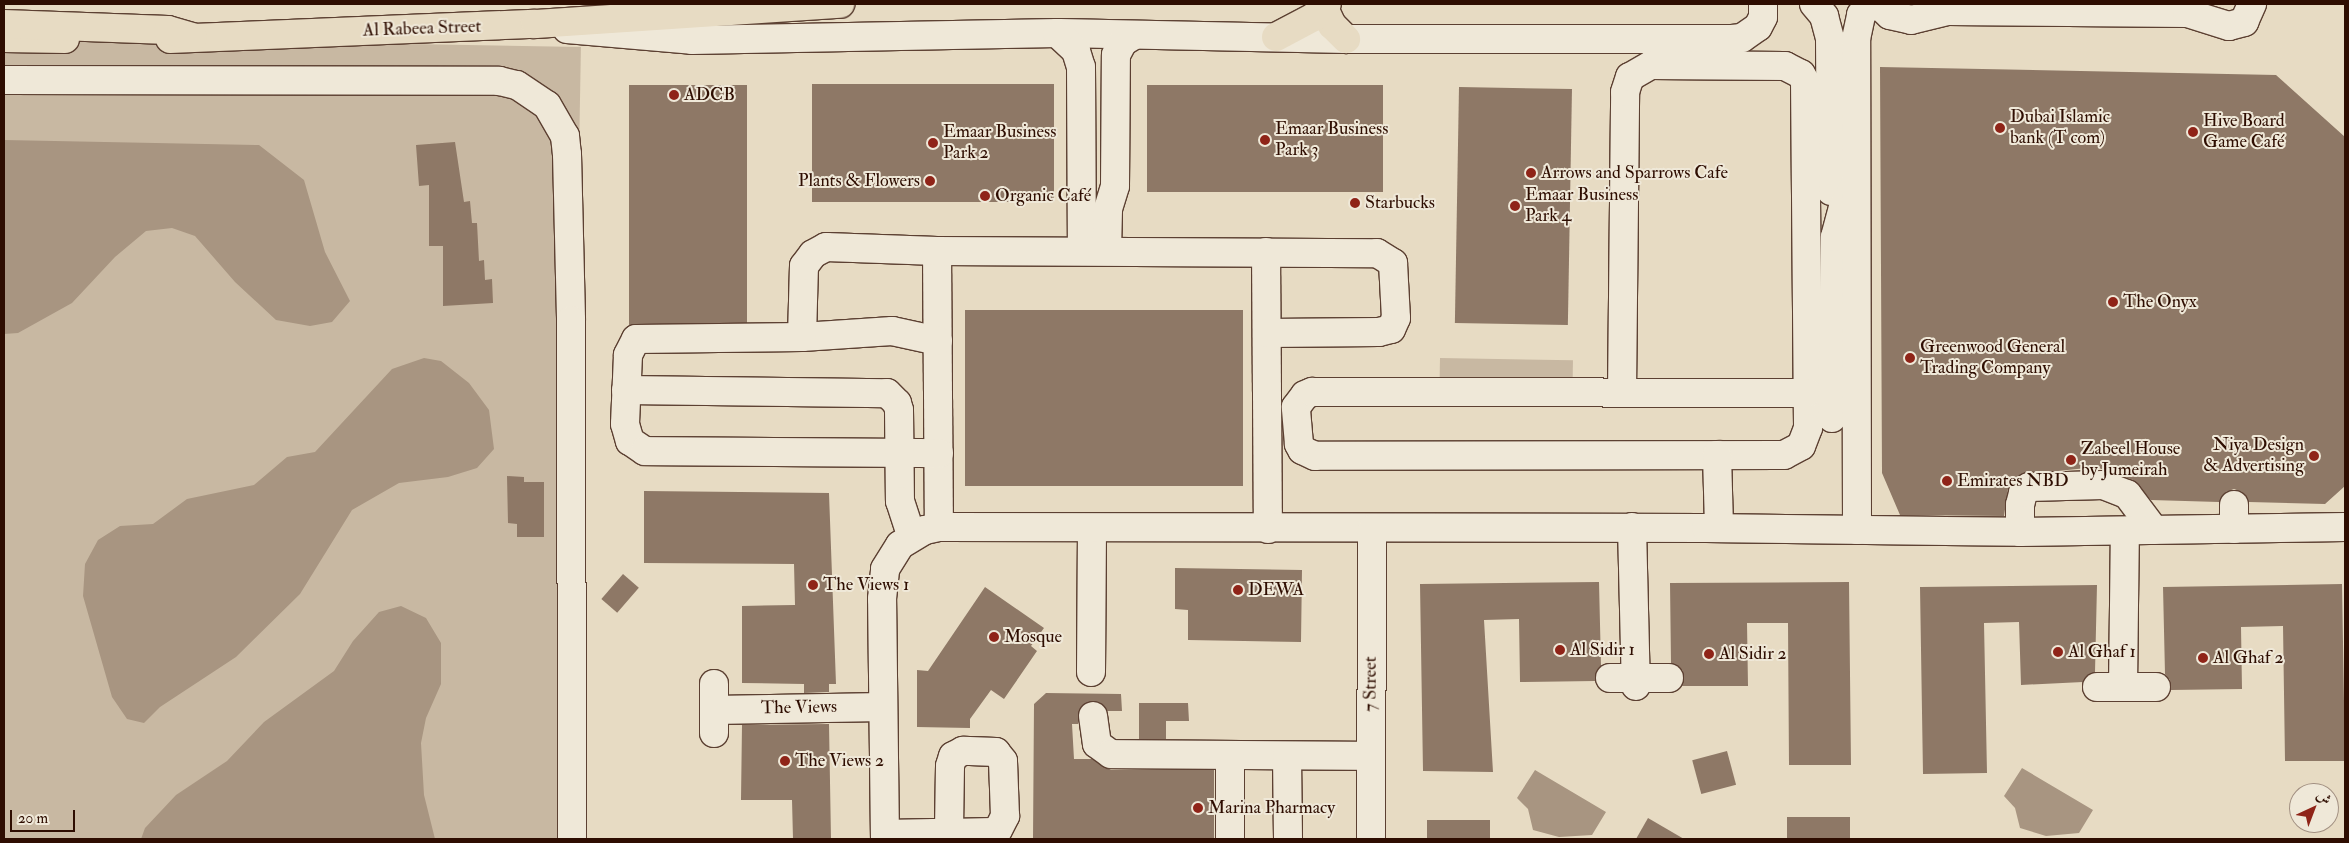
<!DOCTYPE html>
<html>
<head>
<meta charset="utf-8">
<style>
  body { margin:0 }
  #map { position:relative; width:2349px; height:843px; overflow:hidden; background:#e7dbc3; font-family:"IM FELL Double Pica",Amiri,serif }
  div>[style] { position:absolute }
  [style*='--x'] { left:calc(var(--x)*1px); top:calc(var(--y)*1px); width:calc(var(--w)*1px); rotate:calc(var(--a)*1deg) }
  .green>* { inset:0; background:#c8b8a2; transform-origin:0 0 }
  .water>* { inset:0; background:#a89581 }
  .building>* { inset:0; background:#8e7866; transform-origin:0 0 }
  .roads { filter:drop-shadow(1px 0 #5c4032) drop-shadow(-1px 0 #5c4032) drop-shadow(0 1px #5c4032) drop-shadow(0 -1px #5c4032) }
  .minor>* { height:28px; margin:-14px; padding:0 14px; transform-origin:14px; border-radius:14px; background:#efe8d8 }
  .major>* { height:28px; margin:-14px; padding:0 14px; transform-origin:14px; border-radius:14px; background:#e7dbc3 }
  .highway>* { height:28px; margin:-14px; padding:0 14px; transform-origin:14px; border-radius:14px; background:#e7dbc3 }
  .dots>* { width:14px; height:14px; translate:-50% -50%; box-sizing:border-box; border:2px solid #efe8d8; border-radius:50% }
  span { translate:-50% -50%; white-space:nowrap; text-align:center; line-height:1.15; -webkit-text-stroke:4px #efe8d8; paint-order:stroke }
  .street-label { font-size:18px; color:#2e0d01 }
  .poi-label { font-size:18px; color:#2e0d01 }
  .left { translate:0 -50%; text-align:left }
  .right { translate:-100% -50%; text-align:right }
  .frame { position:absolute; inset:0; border:5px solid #2e0d01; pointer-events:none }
  .north { position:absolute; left:2289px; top:783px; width:50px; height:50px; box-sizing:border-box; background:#efe8d8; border:1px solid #a29082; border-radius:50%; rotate:43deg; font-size:14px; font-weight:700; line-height:20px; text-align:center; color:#2e0d01 }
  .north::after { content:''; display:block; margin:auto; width:18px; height:22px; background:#8f2418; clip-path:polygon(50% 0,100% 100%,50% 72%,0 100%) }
  .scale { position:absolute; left:10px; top:810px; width:65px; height:22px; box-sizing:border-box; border:2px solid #2e0d01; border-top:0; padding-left:6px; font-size:15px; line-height:18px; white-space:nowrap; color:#2e0d01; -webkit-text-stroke:4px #efe8d8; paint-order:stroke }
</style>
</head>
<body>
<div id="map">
  <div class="green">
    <i style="left:4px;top:37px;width:577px;height:802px;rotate:1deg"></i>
    <i style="left:1440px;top:358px;width:133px;height:27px;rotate:1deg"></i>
  </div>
  <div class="water">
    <i style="clip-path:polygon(4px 140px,259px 145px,304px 180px,325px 252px,350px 301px,332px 322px,310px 326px,276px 320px,235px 282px,195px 236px,172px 228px,146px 231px,115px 257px,72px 303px,18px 333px,4px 334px)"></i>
    <i style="clip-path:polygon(424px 358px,441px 361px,469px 383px,489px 410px,494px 449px,477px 468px,448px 477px,399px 483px,352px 510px,300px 594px,236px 657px,160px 707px,144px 723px,127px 719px,112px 697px,83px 596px,85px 564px,98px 540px,120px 526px,153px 524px,187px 499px,254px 485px,287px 457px,315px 452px,392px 369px)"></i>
    <i style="clip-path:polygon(401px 606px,426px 618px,441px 643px,441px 684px,426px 718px,421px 743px,424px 795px,435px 839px,141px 839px,145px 828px,176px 795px,227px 761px,264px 722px,334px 671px,353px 641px,379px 612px)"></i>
    <i style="clip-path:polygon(2022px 768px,2093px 810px,2079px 833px,2046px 836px,2020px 828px,2015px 808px,2004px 796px)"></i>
    <i style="clip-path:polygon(1535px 770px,1606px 812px,1592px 835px,1559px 837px,1533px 830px,1528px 809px,1517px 798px)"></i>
  </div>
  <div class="building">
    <i style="clip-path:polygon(1880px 67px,2276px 75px,2345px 137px,2345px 486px,2325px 504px,2249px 502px,2242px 492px,2234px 489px,2226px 492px,2219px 502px,2151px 500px,2133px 480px,2096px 467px,2020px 475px,2008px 489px,2004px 516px,1900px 515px,1882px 473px)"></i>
    <i style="left:812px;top:84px;width:242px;height:118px"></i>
    <i style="left:629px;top:85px;width:118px;height:241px"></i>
    <i style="left:1147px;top:85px;width:236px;height:107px"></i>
    <i style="left:1459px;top:87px;width:113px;height:236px;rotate:1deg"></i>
    <i style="clip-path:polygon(455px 142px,464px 202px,470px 201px,472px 223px,477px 223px,479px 261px,484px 260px,485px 280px,492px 279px,493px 303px,443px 306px,443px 246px,429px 246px,429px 185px,419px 186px,416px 145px)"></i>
    <i style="left:965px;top:310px;width:278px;height:176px"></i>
    <i style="clip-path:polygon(507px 476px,524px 477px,524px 482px,544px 482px,544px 537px,517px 537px,517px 524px,508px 523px)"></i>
    <i style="clip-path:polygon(644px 491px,829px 493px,836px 684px,829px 684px,829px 692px,804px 693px,804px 684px,742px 683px,742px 606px,795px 605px,794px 564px,644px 563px)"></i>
    <i style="clip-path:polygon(1175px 568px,1302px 570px,1301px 642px,1188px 640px,1188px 610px,1175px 609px)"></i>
    <i style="left:623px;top:574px;width:21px;height:33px;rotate:41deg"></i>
    <i style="clip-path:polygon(1599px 582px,1601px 666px,1595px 681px,1520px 682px,1519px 619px,1484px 620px,1493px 772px,1423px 771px,1420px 584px)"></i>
    <i style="clip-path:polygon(1849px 582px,1851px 765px,1789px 765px,1788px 623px,1747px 623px,1748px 686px,1682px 686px,1683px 671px,1671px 663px,1670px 583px)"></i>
    <i style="clip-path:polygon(2342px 584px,2345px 761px,2285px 761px,2283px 626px,2241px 627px,2242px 689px,2171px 690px,2170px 680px,2165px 674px,2163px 587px)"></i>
    <i style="clip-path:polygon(2097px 585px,2095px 672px,2083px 682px,2021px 685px,2019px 622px,1984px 623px,1987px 773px,1923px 774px,1920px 587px)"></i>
    <i style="clip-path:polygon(985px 587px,1044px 628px,1031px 646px,1037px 651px,1004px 699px,991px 690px,970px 719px,970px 728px,917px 727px,917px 670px,928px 671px)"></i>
    <i style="clip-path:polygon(1046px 693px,1121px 694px,1122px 711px,1107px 711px,1099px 702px,1091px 701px,1079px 710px,1078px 724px,1072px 724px,1074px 759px,1092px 759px,1111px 770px,1214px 770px,1214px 839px,1033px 839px,1034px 704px)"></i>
    <i style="clip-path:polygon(1139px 703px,1188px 703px,1189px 721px,1166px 721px,1166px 739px,1139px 739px)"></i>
    <i style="clip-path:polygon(829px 724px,831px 839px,793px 839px,792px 800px,741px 800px,742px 725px)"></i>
    <i style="left:1727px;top:751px;width:35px;height:36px;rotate:75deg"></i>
    <i style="left:1850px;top:817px;width:22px;height:63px;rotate:90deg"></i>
    <i style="clip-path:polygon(1648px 818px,1684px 839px,1636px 839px)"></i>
    <i style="left:1427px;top:820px;width:63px;height:19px"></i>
  </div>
  <div class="roads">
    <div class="minor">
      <i style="--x:1814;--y:4;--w:16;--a:50"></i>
      <i style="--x:1824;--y:16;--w:24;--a:75"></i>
      <i style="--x:1830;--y:39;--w:152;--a:89.6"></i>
      <i style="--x:1878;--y:4;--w:16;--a:43"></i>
      <i style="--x:1890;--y:15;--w:22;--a:13"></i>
      <i style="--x:1911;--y:20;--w:38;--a:-14"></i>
      <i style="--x:1948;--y:11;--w:239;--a:0.5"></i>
      <i style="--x:2187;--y:13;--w:44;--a:17.2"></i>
      <i style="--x:2229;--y:26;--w:16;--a:-15"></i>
      <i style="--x:2244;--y:22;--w:20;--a:-66"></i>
      <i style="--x:567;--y:29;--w:125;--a:5"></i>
      <i style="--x:692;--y:40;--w:365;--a:-1.1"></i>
      <i style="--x:1057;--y:33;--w:289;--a:1.2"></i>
      <i style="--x:1346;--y:39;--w:386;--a:0"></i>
      <i style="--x:1732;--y:39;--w:10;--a:-6"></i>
      <i style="--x:1742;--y:38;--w:19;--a:-35"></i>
      <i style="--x:1758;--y:27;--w:11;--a:-63"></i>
      <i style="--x:1763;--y:17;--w:13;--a:-90"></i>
      <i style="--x:1057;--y:33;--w:26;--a:43"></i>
      <i style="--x:1076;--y:51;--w:17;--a:73"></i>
      <i style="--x:1081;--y:67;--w:184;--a:89.7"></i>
      <i style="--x:4;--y:80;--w:495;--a:0.1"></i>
      <i style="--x:499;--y:81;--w:18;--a:13"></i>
      <i style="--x:517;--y:85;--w:36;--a:34"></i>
      <i style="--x:547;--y:105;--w:36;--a:60"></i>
      <i style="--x:565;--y:136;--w:18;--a:84"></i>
      <i style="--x:567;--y:154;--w:166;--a:88.6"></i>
      <i style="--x:571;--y:320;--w:519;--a:89.89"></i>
      <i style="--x:937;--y:251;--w:276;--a:89.6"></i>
      <i style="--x:1107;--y:251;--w:42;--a:-88.6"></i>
      <i style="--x:1108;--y:209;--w:24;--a:-73"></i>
      <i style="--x:1115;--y:186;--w:131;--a:-89.6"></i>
      <i style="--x:1116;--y:55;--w:15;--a:-62"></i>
      <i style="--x:1123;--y:42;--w:13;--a:-32"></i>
      <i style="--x:1266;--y:252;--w:277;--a:89.6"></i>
      <i style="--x:802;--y:337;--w:71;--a:-88.4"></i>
      <i style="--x:804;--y:266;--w:15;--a:-53"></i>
      <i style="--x:813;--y:254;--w:15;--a:-28"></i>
      <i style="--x:826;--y:247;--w:111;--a:2.1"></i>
      <i style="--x:937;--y:251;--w:440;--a:0.3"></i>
      <i style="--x:1377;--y:253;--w:19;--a:32"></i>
      <i style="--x:1393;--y:263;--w:55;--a:86.9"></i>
      <i style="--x:1396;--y:318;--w:12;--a:114"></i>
      <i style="--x:1391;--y:329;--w:12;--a:166"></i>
      <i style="--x:1379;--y:332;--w:112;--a:179.5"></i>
      <i style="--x:938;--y:341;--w:47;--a:-167.7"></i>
      <i style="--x:892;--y:331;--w:90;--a:176.2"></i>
      <i style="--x:802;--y:337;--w:166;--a:179.3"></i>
      <i style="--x:636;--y:339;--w:18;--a:117"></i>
      <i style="--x:628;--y:355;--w:69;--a:92.5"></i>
      <i style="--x:625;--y:424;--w:18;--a:74"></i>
      <i style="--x:630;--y:441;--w:18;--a:34"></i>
      <i style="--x:645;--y:451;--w:294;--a:0.4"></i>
      <i style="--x:626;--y:390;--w:261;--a:0.7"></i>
      <i style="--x:887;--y:393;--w:14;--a:45"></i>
      <i style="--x:897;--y:403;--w:7;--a:74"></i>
      <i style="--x:899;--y:410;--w:91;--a:89.4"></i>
      <i style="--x:900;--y:501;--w:38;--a:72"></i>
      <i style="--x:1622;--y:393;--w:301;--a:-89.4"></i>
      <i style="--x:1625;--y:92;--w:16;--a:-72"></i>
      <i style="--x:1630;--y:77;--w:24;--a:-30"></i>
      <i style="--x:1651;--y:65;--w:134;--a:0.4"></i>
      <i style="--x:1785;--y:66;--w:18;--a:27"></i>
      <i style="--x:1801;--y:74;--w:8;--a:60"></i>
      <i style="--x:1805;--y:81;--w:347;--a:89.5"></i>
      <i style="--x:1808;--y:428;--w:19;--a:111"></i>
      <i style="--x:1801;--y:446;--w:19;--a:152"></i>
      <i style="--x:1784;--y:455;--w:469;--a:179.9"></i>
      <i style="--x:1315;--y:456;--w:14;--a:-155"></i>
      <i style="--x:1302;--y:450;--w:7;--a:-117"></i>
      <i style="--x:1299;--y:444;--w:37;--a:-95"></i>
      <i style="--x:1296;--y:407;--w:15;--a:-53"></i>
      <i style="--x:1305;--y:395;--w:8;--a:-23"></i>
      <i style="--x:1312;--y:392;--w:495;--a:0.1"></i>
      <i style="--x:1832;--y:418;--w:181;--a:-89.1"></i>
      <i style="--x:1835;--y:237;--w:31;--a:-75"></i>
      <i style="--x:1843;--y:207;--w:24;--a:-62"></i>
      <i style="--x:1717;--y:455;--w:73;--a:88.4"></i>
      <i style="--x:2234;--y:505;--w:24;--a:90"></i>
      <i style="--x:1632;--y:527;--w:159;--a:88.6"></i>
      <i style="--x:1857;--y:530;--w:491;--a:-90.1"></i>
      <i style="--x:1856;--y:39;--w:25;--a:-78"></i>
      <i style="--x:1861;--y:15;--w:14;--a:-51"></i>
      <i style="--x:2020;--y:532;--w:27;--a:-90"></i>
      <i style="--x:2020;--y:505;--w:12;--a:-76"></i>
      <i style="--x:2023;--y:493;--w:8;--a:-45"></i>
      <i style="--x:2029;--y:487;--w:74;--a:-1.5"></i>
      <i style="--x:2103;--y:485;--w:26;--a:21"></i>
      <i style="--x:2127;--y:494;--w:45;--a:53.1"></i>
      <i style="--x:1091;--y:672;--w:143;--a:-89.6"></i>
      <i style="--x:1610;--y:678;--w:59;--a:0"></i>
      <i style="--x:714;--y:684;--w:49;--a:90"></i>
      <i style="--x:2097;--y:687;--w:59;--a:0"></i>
      <i style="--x:2123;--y:687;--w:156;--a:-89.3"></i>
      <i style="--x:714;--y:710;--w:169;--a:-1"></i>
      <i style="--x:1093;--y:716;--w:28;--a:82"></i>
      <i style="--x:1097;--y:744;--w:17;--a:36"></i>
      <i style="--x:1111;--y:754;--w:260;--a:0.4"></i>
      <i style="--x:1230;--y:755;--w:84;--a:90"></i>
      <i style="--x:1287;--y:756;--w:83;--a:89.3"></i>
      <i style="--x:885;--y:834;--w:49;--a:-1.2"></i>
      <i style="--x:934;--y:833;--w:15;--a:0"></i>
      <i style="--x:949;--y:833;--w:44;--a:-1.3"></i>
      <i style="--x:993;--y:832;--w:5;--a:-22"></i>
      <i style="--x:998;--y:830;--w:16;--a:-63"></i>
      <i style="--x:1005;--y:816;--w:55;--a:-92.1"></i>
      <i style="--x:1003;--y:761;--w:11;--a:-128"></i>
      <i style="--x:996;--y:752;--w:33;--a:-178"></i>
      <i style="--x:963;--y:751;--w:11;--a:153"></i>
      <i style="--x:953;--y:756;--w:10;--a:107"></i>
      <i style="--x:950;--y:766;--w:67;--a:90.9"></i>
      <i style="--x:885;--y:839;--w:240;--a:-90.7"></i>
      <i style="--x:882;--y:599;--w:30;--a:-84"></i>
      <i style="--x:885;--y:569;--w:28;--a:-58"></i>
      <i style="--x:900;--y:545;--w:29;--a:-31"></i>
      <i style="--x:925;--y:530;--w:14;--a:-12"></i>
      <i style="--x:939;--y:527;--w:767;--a:0.07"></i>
      <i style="--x:1706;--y:528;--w:314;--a:0.7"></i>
      <i style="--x:2020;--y:532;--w:325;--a:-0.9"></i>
      <i style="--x:1371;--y:839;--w:310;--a:-89.8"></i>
    </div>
    <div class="major">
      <i style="--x:1324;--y:8;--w:19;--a:65"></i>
      <i style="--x:1332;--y:25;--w:20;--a:45"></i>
      <i style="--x:1276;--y:37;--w:43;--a:-27.8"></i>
      <i style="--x:1314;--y:17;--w:18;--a:-45"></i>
      <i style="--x:4;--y:38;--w:61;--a:0.9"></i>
      <i style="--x:170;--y:39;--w:365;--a:-2.4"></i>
      <i style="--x:535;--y:24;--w:306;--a:-3.8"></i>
    </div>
    <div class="highway">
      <i style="--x:4;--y:24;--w:164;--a:2.1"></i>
      <i style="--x:168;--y:30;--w:26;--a:16"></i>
    </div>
  </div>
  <div class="dots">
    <i style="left:674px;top:95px;background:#8f2418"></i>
    <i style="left:2000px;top:128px;background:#8f2418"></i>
    <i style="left:2193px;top:132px;background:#8f2418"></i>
    <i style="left:1265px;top:140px;background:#8f2418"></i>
    <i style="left:933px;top:143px;background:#8f2418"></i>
    <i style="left:1531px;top:173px;background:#8f2418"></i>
    <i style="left:930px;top:181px;background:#8f2418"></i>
    <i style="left:985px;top:196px;background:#8f2418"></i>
    <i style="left:1355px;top:203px;background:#8f2418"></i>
    <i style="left:1515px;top:206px;background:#8f2418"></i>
    <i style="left:2113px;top:302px;background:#8f2418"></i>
    <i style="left:1910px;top:358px;background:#8f2418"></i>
    <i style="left:2314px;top:456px;background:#8f2418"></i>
    <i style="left:2071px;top:460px;background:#8f2418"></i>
    <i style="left:1947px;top:481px;background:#8f2418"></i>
    <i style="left:813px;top:585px;background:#8f2418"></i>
    <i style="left:1238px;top:590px;background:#8f2418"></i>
    <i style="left:994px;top:637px;background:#8f2418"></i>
    <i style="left:1560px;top:650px;background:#8f2418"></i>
    <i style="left:2058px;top:652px;background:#8f2418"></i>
    <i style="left:1709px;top:654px;background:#8f2418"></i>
    <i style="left:2203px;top:658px;background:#8f2418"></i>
    <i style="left:785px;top:761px;background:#8f2418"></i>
    <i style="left:1198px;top:808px;background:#8f2418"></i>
  </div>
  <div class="street-label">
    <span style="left:422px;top:29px;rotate:-2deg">Al Rabeea Street</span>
    <span style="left:1371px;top:684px;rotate:-90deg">7 Street</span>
    <span style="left:799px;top:708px;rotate:-1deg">The Views</span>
  </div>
  <div class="poi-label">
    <span class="left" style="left:684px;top:95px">ADCB</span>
    <span class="left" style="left:2010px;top:128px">Dubai Islamic<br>bank (T com)</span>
    <span class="left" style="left:2203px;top:132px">Hive Board<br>Game Café</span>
    <span class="left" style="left:1275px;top:140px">Emaar Business<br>Park 3</span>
    <span class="left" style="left:943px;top:143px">Emaar Business<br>Park 2</span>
    <span class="left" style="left:1541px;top:173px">Arrows and Sparrows Cafe</span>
    <span class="right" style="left:920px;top:181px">Plants &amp; Flowers</span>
    <span class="left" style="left:995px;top:196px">Organic Café</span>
    <span class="left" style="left:1525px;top:206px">Emaar Business<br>Park 4</span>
    <span class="left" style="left:1365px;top:203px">Starbucks</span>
    <span class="left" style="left:2123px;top:302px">The Onyx</span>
    <span class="left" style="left:1920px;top:358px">Greenwood General<br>Trading Company</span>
    <span class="right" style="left:2304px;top:456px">Niya Design<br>&amp; Advertising</span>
    <span class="left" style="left:2081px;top:460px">Zabeel House<br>by Jumeirah</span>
    <span class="left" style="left:1957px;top:481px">Emirates NBD</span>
    <span class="left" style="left:823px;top:585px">The Views 1</span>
    <span class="left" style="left:1248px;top:590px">DEWA</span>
    <span class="left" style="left:1004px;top:637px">Mosque</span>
    <span class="left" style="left:1570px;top:650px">Al Sidir 1</span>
    <span class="left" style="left:2068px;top:652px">Al Ghaf 1</span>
    <span class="left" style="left:1719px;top:654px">Al Sidir 2</span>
    <span class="left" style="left:2213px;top:658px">Al Ghaf 2</span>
    <span class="left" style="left:795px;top:761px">The Views 2</span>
    <span class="left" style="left:1208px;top:808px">Marina Pharmacy</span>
  </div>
  <div class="frame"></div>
  <div class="north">ش</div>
  <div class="scale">20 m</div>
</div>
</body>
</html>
